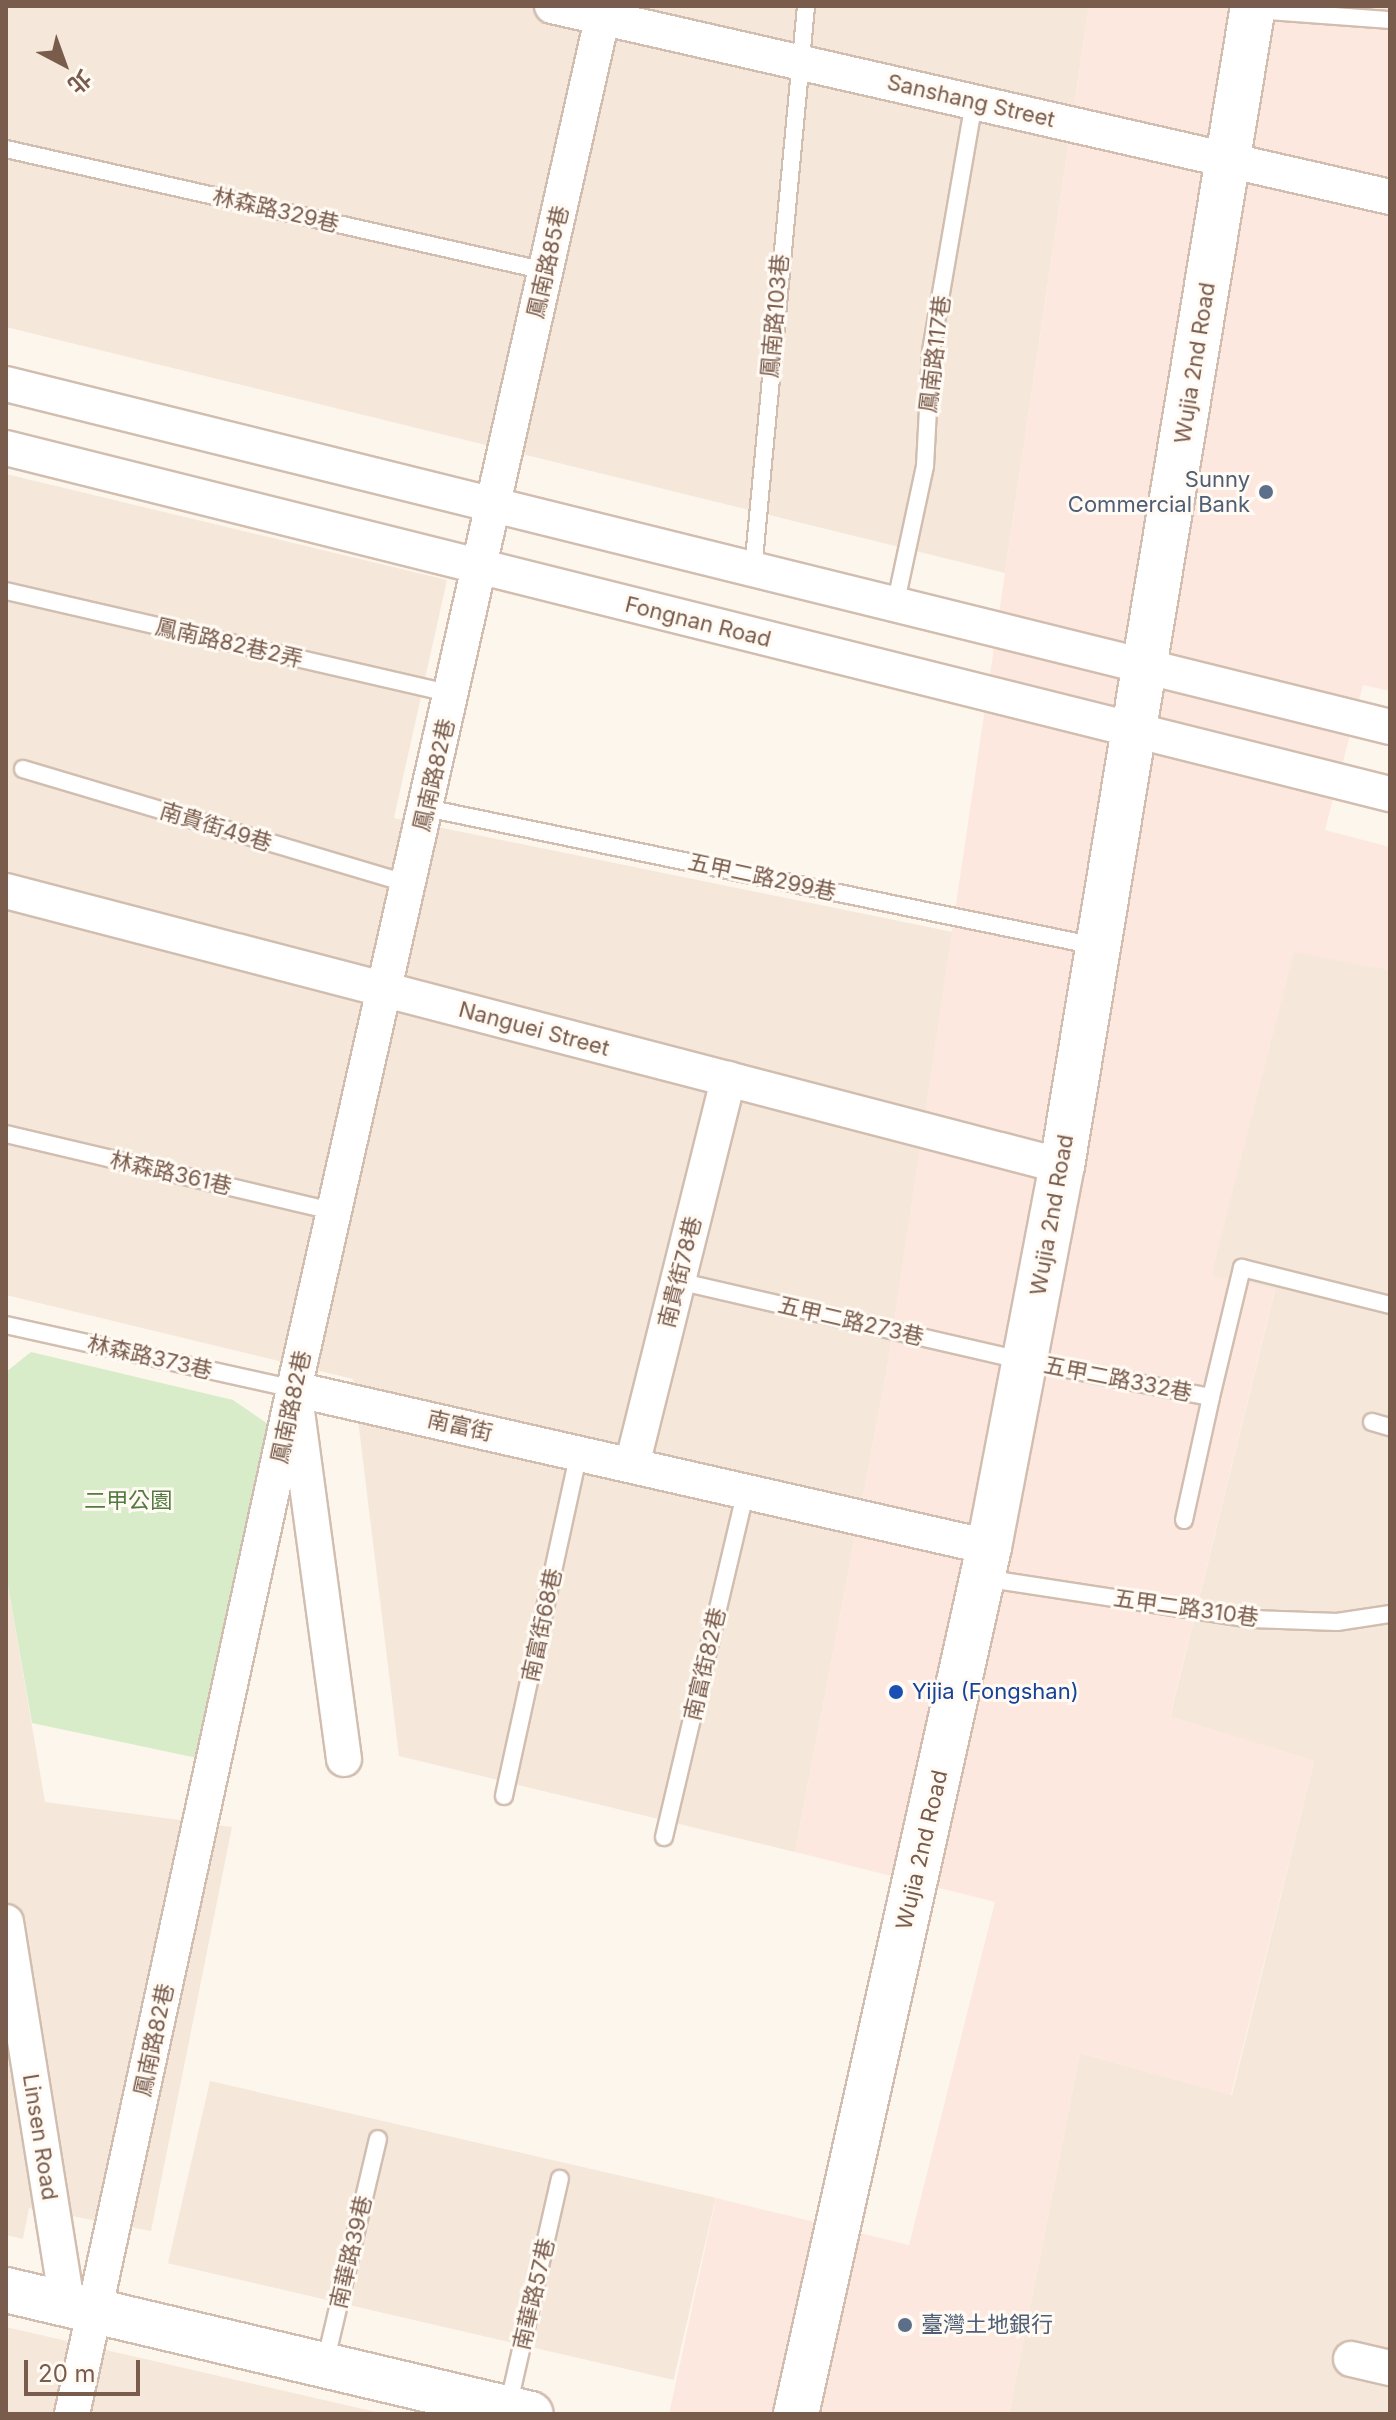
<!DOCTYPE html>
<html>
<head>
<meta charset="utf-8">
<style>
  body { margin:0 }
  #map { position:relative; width:1396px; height:2420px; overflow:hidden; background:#fdf6ec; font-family:Inter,"Noto Sans TC",sans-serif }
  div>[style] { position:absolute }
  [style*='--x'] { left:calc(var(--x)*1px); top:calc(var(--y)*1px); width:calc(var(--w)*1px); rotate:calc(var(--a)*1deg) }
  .residential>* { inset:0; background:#f5e8da; transform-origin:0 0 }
  .commercial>* { inset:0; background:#fde8e0 }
  .green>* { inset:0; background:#d8ecc9 }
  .roads { filter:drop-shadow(2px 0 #d1beb0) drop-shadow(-2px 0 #d1beb0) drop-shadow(0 2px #d1beb0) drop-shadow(0 -2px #d1beb0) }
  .lane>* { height:16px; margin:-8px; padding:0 8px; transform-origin:8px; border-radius:8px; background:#fff }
  .street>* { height:34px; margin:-17px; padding:0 17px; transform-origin:17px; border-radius:17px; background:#fff }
  .secondary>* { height:44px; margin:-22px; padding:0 22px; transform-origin:22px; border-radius:22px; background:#fff }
  .dots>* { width:22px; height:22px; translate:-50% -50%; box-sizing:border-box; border:4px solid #fffaf3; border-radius:50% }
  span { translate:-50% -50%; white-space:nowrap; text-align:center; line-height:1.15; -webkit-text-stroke:6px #fffaf3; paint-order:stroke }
  .street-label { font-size:22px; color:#7a5c4d }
  .service-label { font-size:22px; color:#4e5e75 }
  .right { translate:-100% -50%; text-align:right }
  .left { translate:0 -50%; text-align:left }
  .park-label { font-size:22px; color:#537a41 }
  .transit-label { font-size:22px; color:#164399 }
  .frame { position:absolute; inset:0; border:8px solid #7a5c4d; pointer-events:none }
  .north { position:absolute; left:24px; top:24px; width:80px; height:80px; -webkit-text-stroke:6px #fffaf3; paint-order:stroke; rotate:139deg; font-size:22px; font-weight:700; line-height:32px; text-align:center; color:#7a5c4d }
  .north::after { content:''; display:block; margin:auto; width:28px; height:36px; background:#7a5c4d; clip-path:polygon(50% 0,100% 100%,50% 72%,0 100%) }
  .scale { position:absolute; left:24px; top:2360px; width:116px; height:36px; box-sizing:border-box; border:4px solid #7a5c4d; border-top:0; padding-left:10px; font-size:24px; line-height:28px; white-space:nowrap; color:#7a5c4d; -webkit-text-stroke:6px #fffaf3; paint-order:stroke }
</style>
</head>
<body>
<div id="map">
  <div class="residential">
    <i style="clip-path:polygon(6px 6px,1089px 6px,1005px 573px,6px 327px)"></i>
    <i style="clip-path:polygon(6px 474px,447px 580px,394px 818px,953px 932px,887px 1370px,795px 1852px,399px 1756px,353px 1379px,6px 1295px)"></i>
    <i style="clip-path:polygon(1289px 942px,1390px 963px,1390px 2414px,1009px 2414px,1080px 2053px,1232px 2095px,1314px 1761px,1170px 1717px,1275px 1290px,1211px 1276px)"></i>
    <i style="clip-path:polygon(6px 1574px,45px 1802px,232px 1827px,151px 2231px,29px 2208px,23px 2239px,6px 2235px)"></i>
    <i style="left:210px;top:2081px;width:519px;height:187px;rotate:13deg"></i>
    <i style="clip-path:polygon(6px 2327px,385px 2414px,6px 2414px)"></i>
  </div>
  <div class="commercial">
    <i style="clip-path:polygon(1089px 6px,1390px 6px,1390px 691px,1363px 685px,1325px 830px,1390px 847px,1390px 970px,1294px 952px,1211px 1275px,1275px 1289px,1170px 1716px,1314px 1761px,1231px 2095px,1080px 2053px,1009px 2414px,669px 2414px,716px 2198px,909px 2245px,995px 1902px,795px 1852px,887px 1370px)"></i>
  </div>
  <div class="green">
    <i style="clip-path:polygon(31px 1352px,233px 1400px,268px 1424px,197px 1758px,32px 1723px,6px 1574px,6px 1372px)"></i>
  </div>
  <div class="roads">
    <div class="lane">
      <i style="--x:1256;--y:10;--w:134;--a:4.3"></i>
      <i style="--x:6;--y:149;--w:554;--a:12.73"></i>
      <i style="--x:753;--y:570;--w:566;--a:-84.63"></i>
      <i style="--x:6;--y:591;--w:458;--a:13"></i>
      <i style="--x:895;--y:606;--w:143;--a:-77.9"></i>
      <i style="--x:925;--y:466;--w:115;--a:-87"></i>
      <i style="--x:931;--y:351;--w:253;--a:-80.2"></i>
      <i style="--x:23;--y:769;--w:403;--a:16.6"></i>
      <i style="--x:426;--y:808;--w:684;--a:11.64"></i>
      <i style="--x:6;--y:1134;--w:338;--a:13.3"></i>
      <i style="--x:678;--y:1281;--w:356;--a:13"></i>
      <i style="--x:1025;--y:1361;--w:189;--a:11"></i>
      <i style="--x:1211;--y:1397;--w:133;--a:-76.5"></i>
      <i style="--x:1242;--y:1268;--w:153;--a:14"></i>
      <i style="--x:6;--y:1325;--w:295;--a:12.5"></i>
      <i style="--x:1372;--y:1422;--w:19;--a:16"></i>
      <i style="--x:1184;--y:1520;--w:126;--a:-77.6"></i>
      <i style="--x:983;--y:1578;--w:272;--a:8.7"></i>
      <i style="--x:1252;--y:1619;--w:85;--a:2"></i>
      <i style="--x:1337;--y:1622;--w:54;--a:-8.6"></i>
      <i style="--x:504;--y:1796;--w:351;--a:-77.7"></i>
      <i style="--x:664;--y:1837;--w:356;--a:-76.7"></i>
      <i style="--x:325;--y:2363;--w:230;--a:-76.7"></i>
      <i style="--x:508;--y:2407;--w:234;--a:-77.2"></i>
    </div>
    <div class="street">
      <i style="--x:552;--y:6;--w:859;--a:12.84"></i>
      <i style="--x:6;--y:384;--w:1426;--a:13.92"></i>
      <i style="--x:6;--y:448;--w:1427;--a:14.04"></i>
      <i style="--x:6;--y:891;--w:1091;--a:14.6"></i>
      <i style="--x:632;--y:1465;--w:398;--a:-76"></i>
      <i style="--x:344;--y:1759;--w:373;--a:-97.7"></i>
      <i style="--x:294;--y:1389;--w:713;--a:12.81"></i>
      <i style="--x:6;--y:1922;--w:387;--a:80.9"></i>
      <i style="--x:1351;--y:2359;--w:40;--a:13"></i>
      <i style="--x:72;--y:2414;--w:1049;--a:-77.78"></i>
      <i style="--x:294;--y:1389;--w:1418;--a:-77.33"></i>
    </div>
    <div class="secondary">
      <i style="--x:6;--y:2290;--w:539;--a:13.29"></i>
      <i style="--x:796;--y:2414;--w:888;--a:-77.45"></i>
      <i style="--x:989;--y:1547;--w:388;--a:-79.2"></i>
      <i style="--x:1062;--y:1166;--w:1176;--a:-80.65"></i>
    </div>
  </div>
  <div class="dots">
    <i style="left:1266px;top:492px;background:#5c6f8a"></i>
    <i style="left:896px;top:1692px;background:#1a4fb4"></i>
    <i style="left:905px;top:2325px;background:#5c6f8a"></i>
  </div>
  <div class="street-label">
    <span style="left:971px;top:101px;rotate:13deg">Sanshang Street</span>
    <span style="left:276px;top:210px;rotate:13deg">林森路329巷</span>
    <span style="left:548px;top:262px;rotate:-77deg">鳳南路85巷</span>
    <span style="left:775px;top:316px;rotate:-85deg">鳳南路103巷</span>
    <span style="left:935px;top:354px;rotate:-83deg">鳳南路117巷</span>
    <span style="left:1195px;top:363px;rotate:-81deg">Wujia 2nd Road</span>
    <span style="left:698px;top:622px;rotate:14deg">Fongnan Road</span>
    <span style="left:229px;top:643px;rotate:13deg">鳳南路82巷2弄</span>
    <span style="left:434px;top:775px;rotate:-77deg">鳳南路82巷</span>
    <span style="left:216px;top:827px;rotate:17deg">南貴街49巷</span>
    <span style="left:762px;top:877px;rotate:12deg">五甲二路299巷</span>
    <span style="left:534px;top:1029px;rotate:15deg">Nanguei Street</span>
    <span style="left:171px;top:1173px;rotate:13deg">林森路361巷</span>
    <span style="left:1052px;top:1215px;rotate:-80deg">Wujia 2nd Road</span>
    <span style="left:680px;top:1272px;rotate:-76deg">南貴街78巷</span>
    <span style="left:851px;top:1321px;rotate:13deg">五甲二路273巷</span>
    <span style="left:150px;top:1357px;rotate:13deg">林森路373巷</span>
    <span style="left:1118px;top:1379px;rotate:11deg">五甲二路332巷</span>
    <span style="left:291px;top:1407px;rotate:-78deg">鳳南路82巷</span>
    <span style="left:460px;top:1426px;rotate:13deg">南富街</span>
    <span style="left:1186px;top:1608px;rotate:8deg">五甲二路310巷</span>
    <span style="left:542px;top:1625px;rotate:-78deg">南富街68巷</span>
    <span style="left:705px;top:1664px;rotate:-77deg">南富街82巷</span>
    <span style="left:922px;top:1850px;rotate:-77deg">Wujia 2nd Road</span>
    <span style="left:154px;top:2040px;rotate:-78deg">鳳南路82巷</span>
    <span style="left:40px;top:2137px;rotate:81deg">Linsen Road</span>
    <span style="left:351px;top:2252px;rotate:-77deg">南華路39巷</span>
    <span style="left:534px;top:2294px;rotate:-77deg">南華路57巷</span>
  </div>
  <div class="service-label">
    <span class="right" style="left:1250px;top:492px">Sunny<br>Commercial Bank</span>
    <span class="left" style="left:921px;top:2325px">臺灣土地銀行</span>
  </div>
  <div class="park-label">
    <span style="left:128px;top:1501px">二甲公園</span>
  </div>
  <div class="transit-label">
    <span class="left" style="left:912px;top:1692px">Yijia (Fongshan)</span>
  </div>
  <div class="frame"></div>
  <div class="north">北</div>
  <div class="scale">20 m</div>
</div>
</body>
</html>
